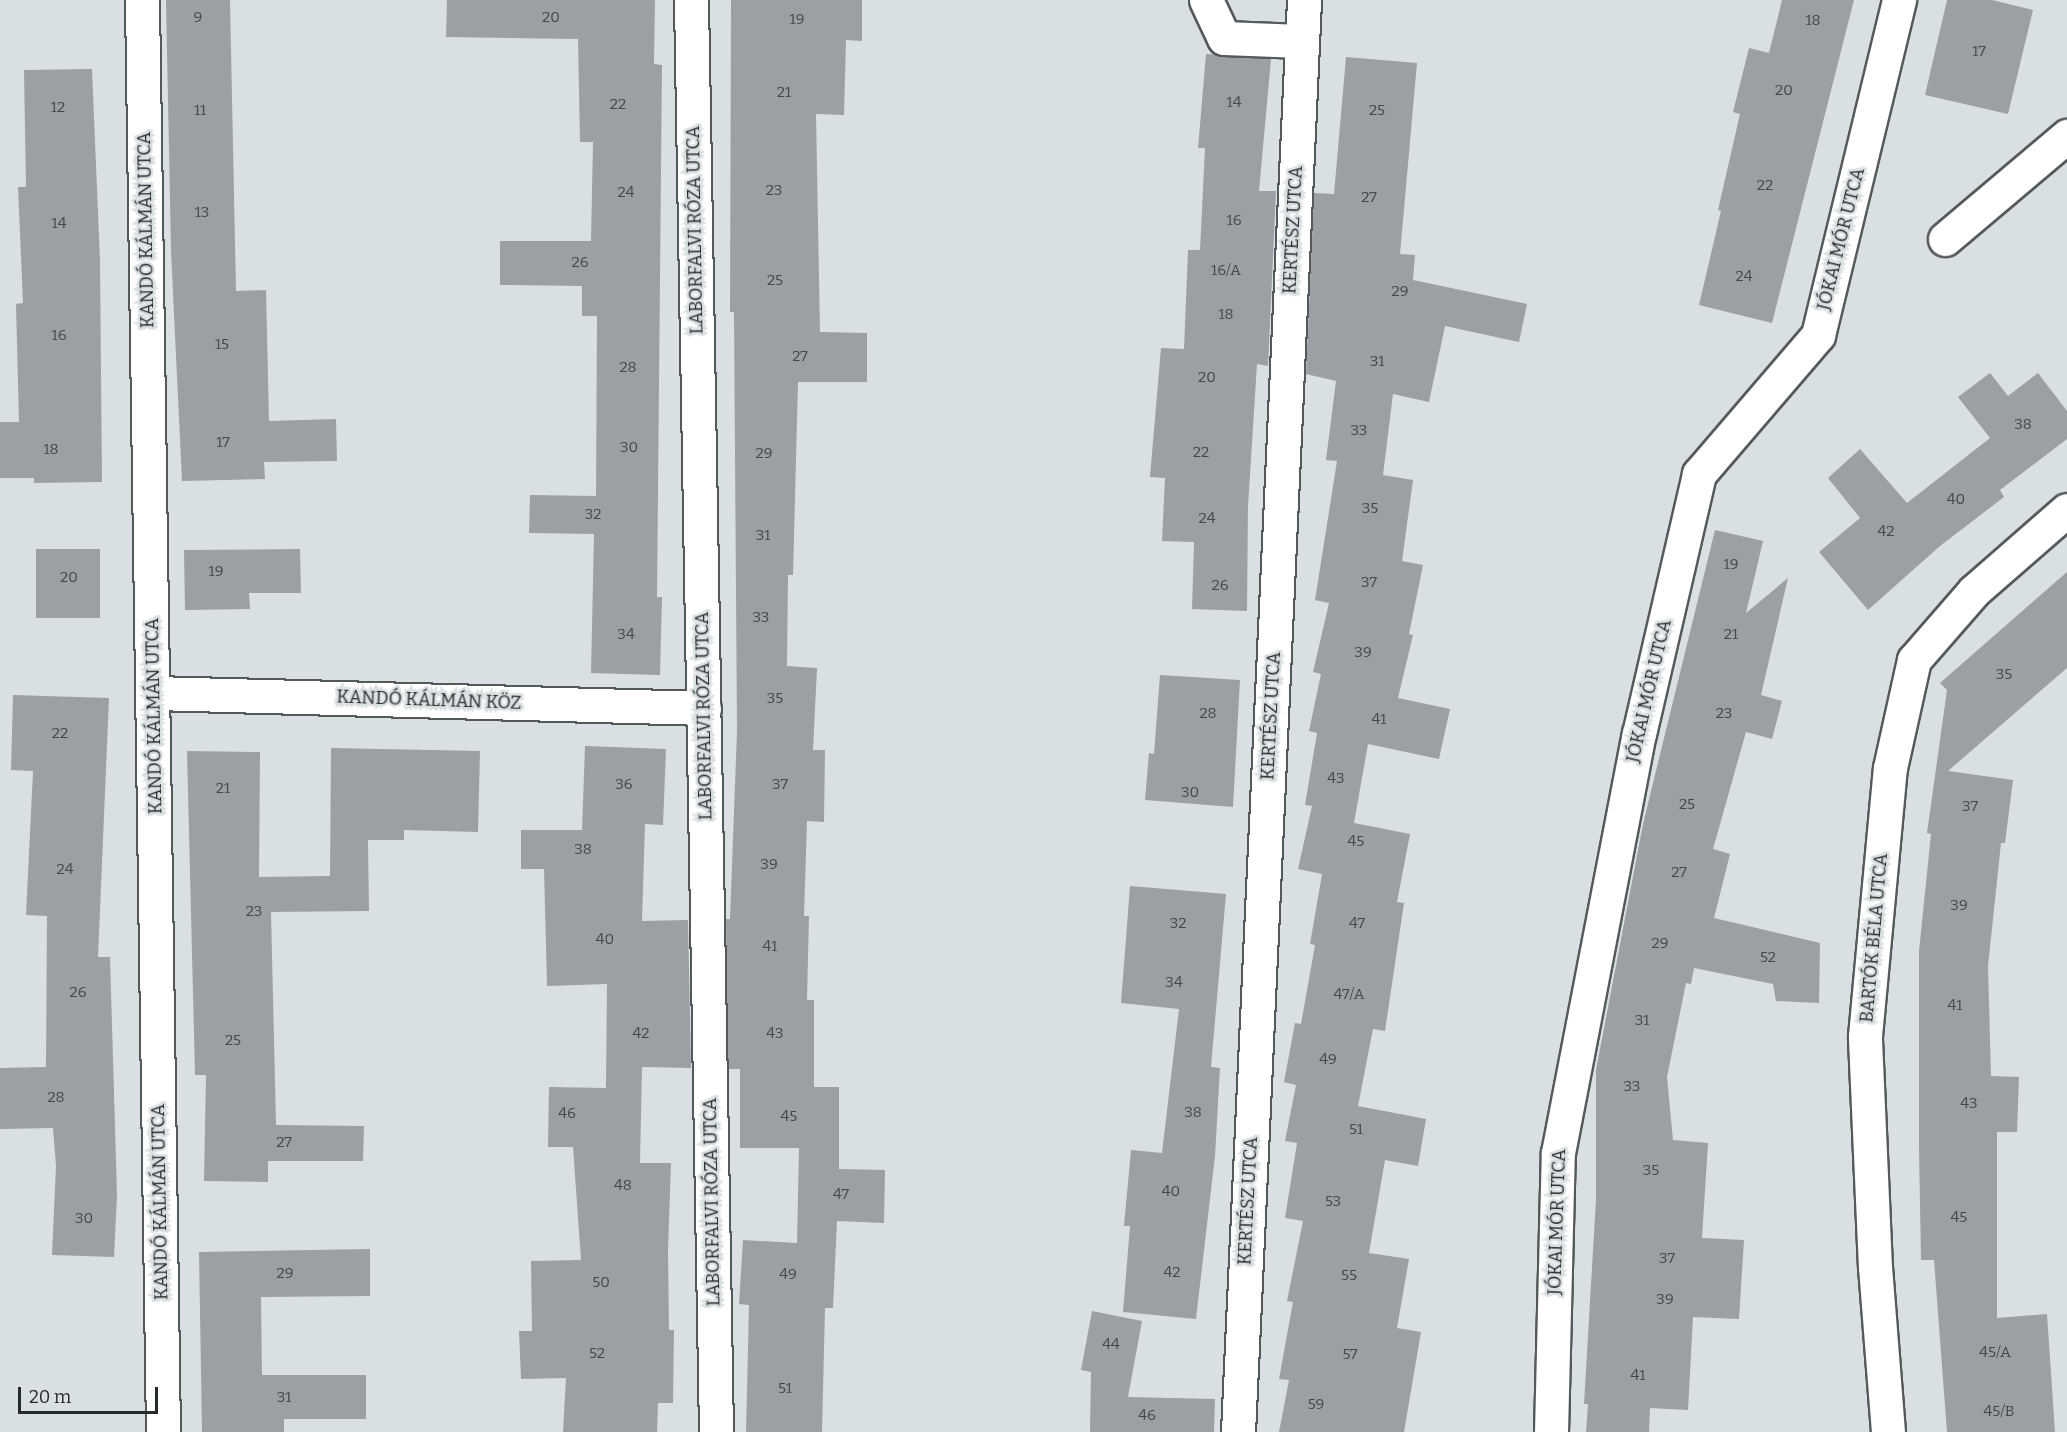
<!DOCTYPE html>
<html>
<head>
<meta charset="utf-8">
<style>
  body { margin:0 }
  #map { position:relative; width:2067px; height:1432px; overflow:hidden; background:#d9e0e2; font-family:Bitter,serif }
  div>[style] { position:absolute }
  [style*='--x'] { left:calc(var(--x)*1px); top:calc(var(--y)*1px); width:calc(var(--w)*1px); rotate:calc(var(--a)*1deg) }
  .building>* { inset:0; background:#9aa0a3; transform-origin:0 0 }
  .roads { filter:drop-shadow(2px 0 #545a5c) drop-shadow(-2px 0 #545a5c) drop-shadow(0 2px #545a5c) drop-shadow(0 -2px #545a5c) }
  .minor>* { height:33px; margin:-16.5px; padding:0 16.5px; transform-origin:16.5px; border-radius:16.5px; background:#fff }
  .tertiary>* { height:33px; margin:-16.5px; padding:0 16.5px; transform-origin:16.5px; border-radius:16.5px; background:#fff }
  span { translate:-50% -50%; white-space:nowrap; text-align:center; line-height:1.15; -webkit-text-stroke:5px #d9e0e2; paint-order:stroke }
  .number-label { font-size:15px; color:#444849 }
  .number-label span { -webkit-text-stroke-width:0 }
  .street-label { font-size:18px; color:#272a2b }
  .scale { position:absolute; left:18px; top:1387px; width:140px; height:27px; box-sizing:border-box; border:3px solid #272a2b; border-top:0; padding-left:8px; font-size:18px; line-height:21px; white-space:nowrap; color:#272a2b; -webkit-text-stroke:4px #d9e0e2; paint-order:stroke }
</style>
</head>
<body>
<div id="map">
  <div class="building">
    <i style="clip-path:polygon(166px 0,230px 0,236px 291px,266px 290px,269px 421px,336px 419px,337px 461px,264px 462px,265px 479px,182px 481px,171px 251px)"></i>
    <i style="clip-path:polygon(447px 0,655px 0,654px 64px,662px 65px,657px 597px,662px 597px,660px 675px,591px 673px,594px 534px,529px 533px,530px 495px,596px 496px,597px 316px,582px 316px,582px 286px,500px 285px,500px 241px,591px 241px,593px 142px,580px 142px,578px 39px,446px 37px)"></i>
    <i style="clip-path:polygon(731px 0,862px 0,862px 41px,846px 40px,844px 115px,816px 114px,820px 332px,867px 333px,867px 382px,798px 382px,793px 575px,788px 575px,787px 666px,817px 668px,813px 750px,825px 750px,824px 822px,807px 821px,804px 916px,809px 916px,807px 1000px,814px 1000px,814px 1087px,839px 1087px,839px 1169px,885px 1170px,884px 1223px,837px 1221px,833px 1308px,825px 1308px,822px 1432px,746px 1432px,749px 1305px,739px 1304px,743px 1240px,797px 1243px,799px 1148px,740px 1148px,740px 1069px,728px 1069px,726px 919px,730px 919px,737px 731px,734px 312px,730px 312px)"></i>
    <i style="clip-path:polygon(1782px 0,1854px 0,1772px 323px,1699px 305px,1721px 211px,1718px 210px,1740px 114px,1733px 112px,1749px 48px,1769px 53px)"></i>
    <i style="clip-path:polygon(1947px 0,1992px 0,2033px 10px,2008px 114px,1925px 95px)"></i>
    <i style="clip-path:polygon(1206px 54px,1271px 59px,1259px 191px,1276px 191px,1268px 366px,1257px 364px,1248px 506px,1247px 611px,1192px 609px,1194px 542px,1162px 541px,1165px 478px,1150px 477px,1161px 348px,1184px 349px,1188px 250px,1200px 250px,1205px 148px,1198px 148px)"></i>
    <i style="clip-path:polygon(1346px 57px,1417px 63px,1400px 254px,1415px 255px,1413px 280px,1527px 304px,1519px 342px,1445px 326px,1429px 402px,1393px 394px,1383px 475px,1413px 480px,1402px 561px,1423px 565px,1409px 634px,1413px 635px,1398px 698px,1450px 709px,1439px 759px,1368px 744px,1354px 823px,1410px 834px,1397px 902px,1404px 903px,1385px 1031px,1373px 1029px,1358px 1106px,1426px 1119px,1418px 1166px,1385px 1160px,1369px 1253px,1409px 1259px,1397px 1328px,1421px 1332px,1404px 1432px,1279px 1432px,1289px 1380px,1279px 1379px,1293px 1302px,1287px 1301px,1303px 1221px,1285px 1218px,1297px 1143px,1285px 1141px,1296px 1085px,1284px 1082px,1295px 1023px,1301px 1024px,1315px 945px,1310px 944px,1322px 874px,1298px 869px,1312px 806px,1305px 805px,1317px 733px,1309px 731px,1321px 674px,1313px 672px,1329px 603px,1315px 600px,1337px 461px,1326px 460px,1336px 381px,1306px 374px,1314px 193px,1334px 194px)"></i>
    <i style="clip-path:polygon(92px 69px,100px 261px,102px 482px,34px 483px,34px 478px,0 478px,0 422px,19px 422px,16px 304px,23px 303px,18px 187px,26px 187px,24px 70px)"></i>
    <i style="clip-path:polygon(1990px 373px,2008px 396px,2038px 373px,2067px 411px,2067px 439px,2000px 490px,2004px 497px,1940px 546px,1868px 610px,1819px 552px,1860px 518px,1828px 478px,1860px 449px,1907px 503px,1990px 438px,1958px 397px)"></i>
    <i style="clip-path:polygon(1715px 530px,1763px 541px,1746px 613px,1788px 578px,1761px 695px,1782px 701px,1772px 739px,1746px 732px,1713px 849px,1730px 854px,1714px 918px,1820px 943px,1819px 1003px,1776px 1001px,1773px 984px,1694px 968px,1691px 984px,1686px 983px,1667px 1077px,1673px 1140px,1708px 1143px,1702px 1238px,1744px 1240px,1739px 1319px,1693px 1317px,1688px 1410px,1650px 1408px,1649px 1432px,1586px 1432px,1588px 1404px,1584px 1404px,1596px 1199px,1596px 1070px,1643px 824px)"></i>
    <i style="left:36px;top:549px;width:64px;height:69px"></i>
    <i style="clip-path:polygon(300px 549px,301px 593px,249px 593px,250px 609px,185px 610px,184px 550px)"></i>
    <i style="clip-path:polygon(2067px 572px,2067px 668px,1948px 771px,2013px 780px,2005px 843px,2001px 843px,1988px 966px,1991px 1076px,2019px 1077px,2017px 1132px,1997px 1132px,1997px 1318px,2047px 1314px,2055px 1432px,1947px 1432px,1934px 1260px,1921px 1260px,1919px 1148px,1919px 951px,1931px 834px,1927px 833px,1947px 690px,1940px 683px)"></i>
    <i style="clip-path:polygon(1160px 675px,1240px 680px,1233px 807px,1145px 800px,1149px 753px,1154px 754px)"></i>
    <i style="clip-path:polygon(13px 695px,109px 698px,98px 957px,110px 957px,117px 1195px,114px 1257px,52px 1255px,56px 1166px,53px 1128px,0 1129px,0 1068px,46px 1067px,47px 916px,26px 915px,33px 771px,11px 770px)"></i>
    <i style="clip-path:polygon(585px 746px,666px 749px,663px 825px,645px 824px,642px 921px,688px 920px,691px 1068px,642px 1067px,640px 1163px,671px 1163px,668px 1251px,669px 1330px,674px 1330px,673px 1403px,658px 1403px,657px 1432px,563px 1432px,566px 1378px,521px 1379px,519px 1331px,532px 1331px,531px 1261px,581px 1260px,573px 1147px,548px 1147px,549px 1087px,606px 1088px,607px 984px,547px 986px,544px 869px,521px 869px,521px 830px,582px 830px)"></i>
    <i style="clip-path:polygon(331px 748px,480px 751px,478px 832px,404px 830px,404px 840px,368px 840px,369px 911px,271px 912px,276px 1125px,364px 1126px,363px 1161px,268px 1161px,268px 1182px,204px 1181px,206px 1075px,195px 1075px,187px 751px,260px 752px,259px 877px,330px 876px)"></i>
    <i style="clip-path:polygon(1130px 886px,1226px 894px,1211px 1067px,1220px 1068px,1215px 1156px,1196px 1319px,1123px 1312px,1130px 1226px,1124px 1226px,1131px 1150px,1162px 1153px,1179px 1009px,1121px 1003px)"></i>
    <i style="clip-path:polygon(370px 1249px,370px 1296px,261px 1297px,262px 1375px,366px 1375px,366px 1419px,284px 1419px,284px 1432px,202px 1432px,199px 1252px)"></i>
    <i style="clip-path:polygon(1092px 1311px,1142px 1321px,1128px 1397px,1215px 1399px,1214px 1432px,1090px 1432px,1091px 1372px,1081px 1370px)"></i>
  </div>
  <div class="roads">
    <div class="minor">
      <i style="--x:142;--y:0;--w:1432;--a:89.16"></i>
      <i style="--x:691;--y:0;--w:1432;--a:89"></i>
      <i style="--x:1206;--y:0;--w:42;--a:64.7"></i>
      <i style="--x:1224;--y:38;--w:77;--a:2.2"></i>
      <i style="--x:1945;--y:239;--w:160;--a:-40.2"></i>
      <i style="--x:154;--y:693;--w:550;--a:1.56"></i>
      <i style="--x:1238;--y:1432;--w:1434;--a:-87.36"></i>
      <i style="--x:1551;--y:1432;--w:279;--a:-88.6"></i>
      <i style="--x:1558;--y:1153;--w:427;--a:-79.1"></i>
      <i style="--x:1639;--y:734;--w:267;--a:-77"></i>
      <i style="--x:1699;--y:474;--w:183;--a:-49.4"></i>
      <i style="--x:1818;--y:335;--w:345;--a:-76.4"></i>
    </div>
    <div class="tertiary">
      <i style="--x:1888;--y:1432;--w:165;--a:-94.5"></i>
      <i style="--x:1875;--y:1268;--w:232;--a:-92.5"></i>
      <i style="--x:1865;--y:1036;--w:269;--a:-84.7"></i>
      <i style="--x:1890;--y:768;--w:111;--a:-77.5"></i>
      <i style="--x:1914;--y:660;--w:91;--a:-49"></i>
      <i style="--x:1974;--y:591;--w:123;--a:-41.1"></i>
    </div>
  </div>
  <div class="number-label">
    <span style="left:198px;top:18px">9</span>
    <span style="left:551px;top:18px">20</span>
    <span style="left:797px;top:20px">19</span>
    <span style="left:1813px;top:21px">18</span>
    <span style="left:1979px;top:52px">17</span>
    <span style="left:1784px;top:91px">20</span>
    <span style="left:784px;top:93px">21</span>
    <span style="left:1234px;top:103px">14</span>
    <span style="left:618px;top:105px">22</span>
    <span style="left:58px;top:108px">12</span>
    <span style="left:200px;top:111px">11</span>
    <span style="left:1377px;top:111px">25</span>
    <span style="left:1765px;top:186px">22</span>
    <span style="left:774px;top:191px">23</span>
    <span style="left:626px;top:193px">24</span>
    <span style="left:1369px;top:198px">27</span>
    <span style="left:202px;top:213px">13</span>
    <span style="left:1234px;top:221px">16</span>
    <span style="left:59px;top:224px">14</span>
    <span style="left:580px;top:263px">26</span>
    <span style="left:1226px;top:271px">16/A</span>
    <span style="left:1744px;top:277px">24</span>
    <span style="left:775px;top:281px">25</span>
    <span style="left:1400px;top:292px">29</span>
    <span style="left:1226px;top:315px">18</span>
    <span style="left:59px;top:336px">16</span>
    <span style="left:222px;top:345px">15</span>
    <span style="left:800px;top:357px">27</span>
    <span style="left:1377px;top:362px">31</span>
    <span style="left:628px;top:368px">28</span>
    <span style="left:1207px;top:378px">20</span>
    <span style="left:2023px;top:425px">38</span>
    <span style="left:1359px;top:431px">33</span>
    <span style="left:223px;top:443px">17</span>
    <span style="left:629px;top:448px">30</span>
    <span style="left:51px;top:450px">18</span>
    <span style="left:1201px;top:453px">22</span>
    <span style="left:764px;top:454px">29</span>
    <span style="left:1956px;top:500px">40</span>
    <span style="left:1370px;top:509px">35</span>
    <span style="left:593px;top:515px">32</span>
    <span style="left:1207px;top:519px">24</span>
    <span style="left:1886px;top:532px">42</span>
    <span style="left:763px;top:536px">31</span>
    <span style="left:1731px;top:565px">19</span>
    <span style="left:216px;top:572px">19</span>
    <span style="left:69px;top:578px">20</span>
    <span style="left:1369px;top:583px">37</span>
    <span style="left:1220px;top:586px">26</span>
    <span style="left:761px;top:618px">33</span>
    <span style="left:626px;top:635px">34</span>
    <span style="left:1731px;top:635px">21</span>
    <span style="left:1363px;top:653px">39</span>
    <span style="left:2004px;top:675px">35</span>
    <span style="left:775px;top:699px">35</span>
    <span style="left:1208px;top:714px">28</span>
    <span style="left:1724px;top:714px">23</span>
    <span style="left:1379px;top:720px">41</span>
    <span style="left:60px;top:734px">22</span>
    <span style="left:1336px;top:779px">43</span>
    <span style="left:624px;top:785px">36</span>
    <span style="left:780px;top:785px">37</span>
    <span style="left:223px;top:789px">21</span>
    <span style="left:1190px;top:793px">30</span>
    <span style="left:1687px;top:805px">25</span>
    <span style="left:1970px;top:807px">37</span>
    <span style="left:1356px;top:842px">45</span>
    <span style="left:583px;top:850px">38</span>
    <span style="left:769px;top:865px">39</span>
    <span style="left:65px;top:870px">24</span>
    <span style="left:1679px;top:873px">27</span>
    <span style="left:1959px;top:906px">39</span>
    <span style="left:254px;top:912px">23</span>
    <span style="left:1178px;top:924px">32</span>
    <span style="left:1357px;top:924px">47</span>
    <span style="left:605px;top:940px">40</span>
    <span style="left:1660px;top:944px">29</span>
    <span style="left:770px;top:947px">41</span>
    <span style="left:1768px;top:958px">52</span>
    <span style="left:1174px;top:983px">34</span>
    <span style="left:78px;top:993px">26</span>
    <span style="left:1349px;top:995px">47/A</span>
    <span style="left:1955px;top:1006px">41</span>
    <span style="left:1642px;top:1021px">31</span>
    <span style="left:641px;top:1034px">42</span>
    <span style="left:775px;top:1034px">43</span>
    <span style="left:233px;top:1041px">25</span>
    <span style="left:1328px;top:1060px">49</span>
    <span style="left:1632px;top:1087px">33</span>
    <span style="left:56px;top:1098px">28</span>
    <span style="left:1969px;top:1104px">43</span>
    <span style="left:1193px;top:1113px">38</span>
    <span style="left:567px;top:1114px">46</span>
    <span style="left:789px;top:1117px">45</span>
    <span style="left:1356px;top:1130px">51</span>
    <span style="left:284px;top:1143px">27</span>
    <span style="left:1651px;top:1171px">35</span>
    <span style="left:623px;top:1186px">48</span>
    <span style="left:1171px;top:1192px">40</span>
    <span style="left:841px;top:1195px">47</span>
    <span style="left:1333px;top:1202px">53</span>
    <span style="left:1959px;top:1218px">45</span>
    <span style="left:84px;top:1219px">30</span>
    <span style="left:1667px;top:1259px">37</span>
    <span style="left:1172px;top:1273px">42</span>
    <span style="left:285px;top:1274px">29</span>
    <span style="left:788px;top:1275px">49</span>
    <span style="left:1349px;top:1276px">55</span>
    <span style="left:601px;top:1283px">50</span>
    <span style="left:1665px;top:1300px">39</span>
    <span style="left:1111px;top:1345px">44</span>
    <span style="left:1995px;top:1353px">45/A</span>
    <span style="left:597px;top:1354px">52</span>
    <span style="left:1350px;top:1355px">57</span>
    <span style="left:1638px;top:1376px">41</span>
    <span style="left:785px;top:1389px">51</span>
    <span style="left:284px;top:1398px">31</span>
    <span style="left:1316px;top:1405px">59</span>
    <span style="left:1999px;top:1412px">45/B</span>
    <span style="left:1147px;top:1416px">46</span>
  </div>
  <div class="street-label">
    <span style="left:146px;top:230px;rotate:-91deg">KANDÓ KÁLMÁN UTCA</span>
    <span style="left:695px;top:230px;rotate:-91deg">LABORFALVI RÓZA UTCA</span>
    <span style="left:1293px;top:230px;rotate:-87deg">KERTÉSZ UTCA</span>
    <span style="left:1841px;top:239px;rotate:-76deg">JÓKAI MÓR UTCA</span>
    <span style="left:1649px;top:691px;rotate:-77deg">JÓKAI MÓR UTCA</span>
    <span style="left:429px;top:700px;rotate:2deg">KANDÓ KÁLMÁN KÖZ</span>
    <span style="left:154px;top:716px;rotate:-91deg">KANDÓ KÁLMÁN UTCA</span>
    <span style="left:704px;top:716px;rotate:-91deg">LABORFALVI RÓZA UTCA</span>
    <span style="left:1271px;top:716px;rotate:-87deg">KERTÉSZ UTCA</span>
    <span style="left:1874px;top:938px;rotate:-85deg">BARTÓK BÉLA UTCA</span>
    <span style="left:1248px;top:1201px;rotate:-87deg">KERTÉSZ UTCA</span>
    <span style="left:160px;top:1202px;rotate:-91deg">KANDÓ KÁLMÁN UTCA</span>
    <span style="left:712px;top:1202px;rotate:-91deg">LABORFALVI RÓZA UTCA</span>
    <span style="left:1557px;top:1222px;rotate:-88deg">JÓKAI MÓR UTCA</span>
  </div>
  <div class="scale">20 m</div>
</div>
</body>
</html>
